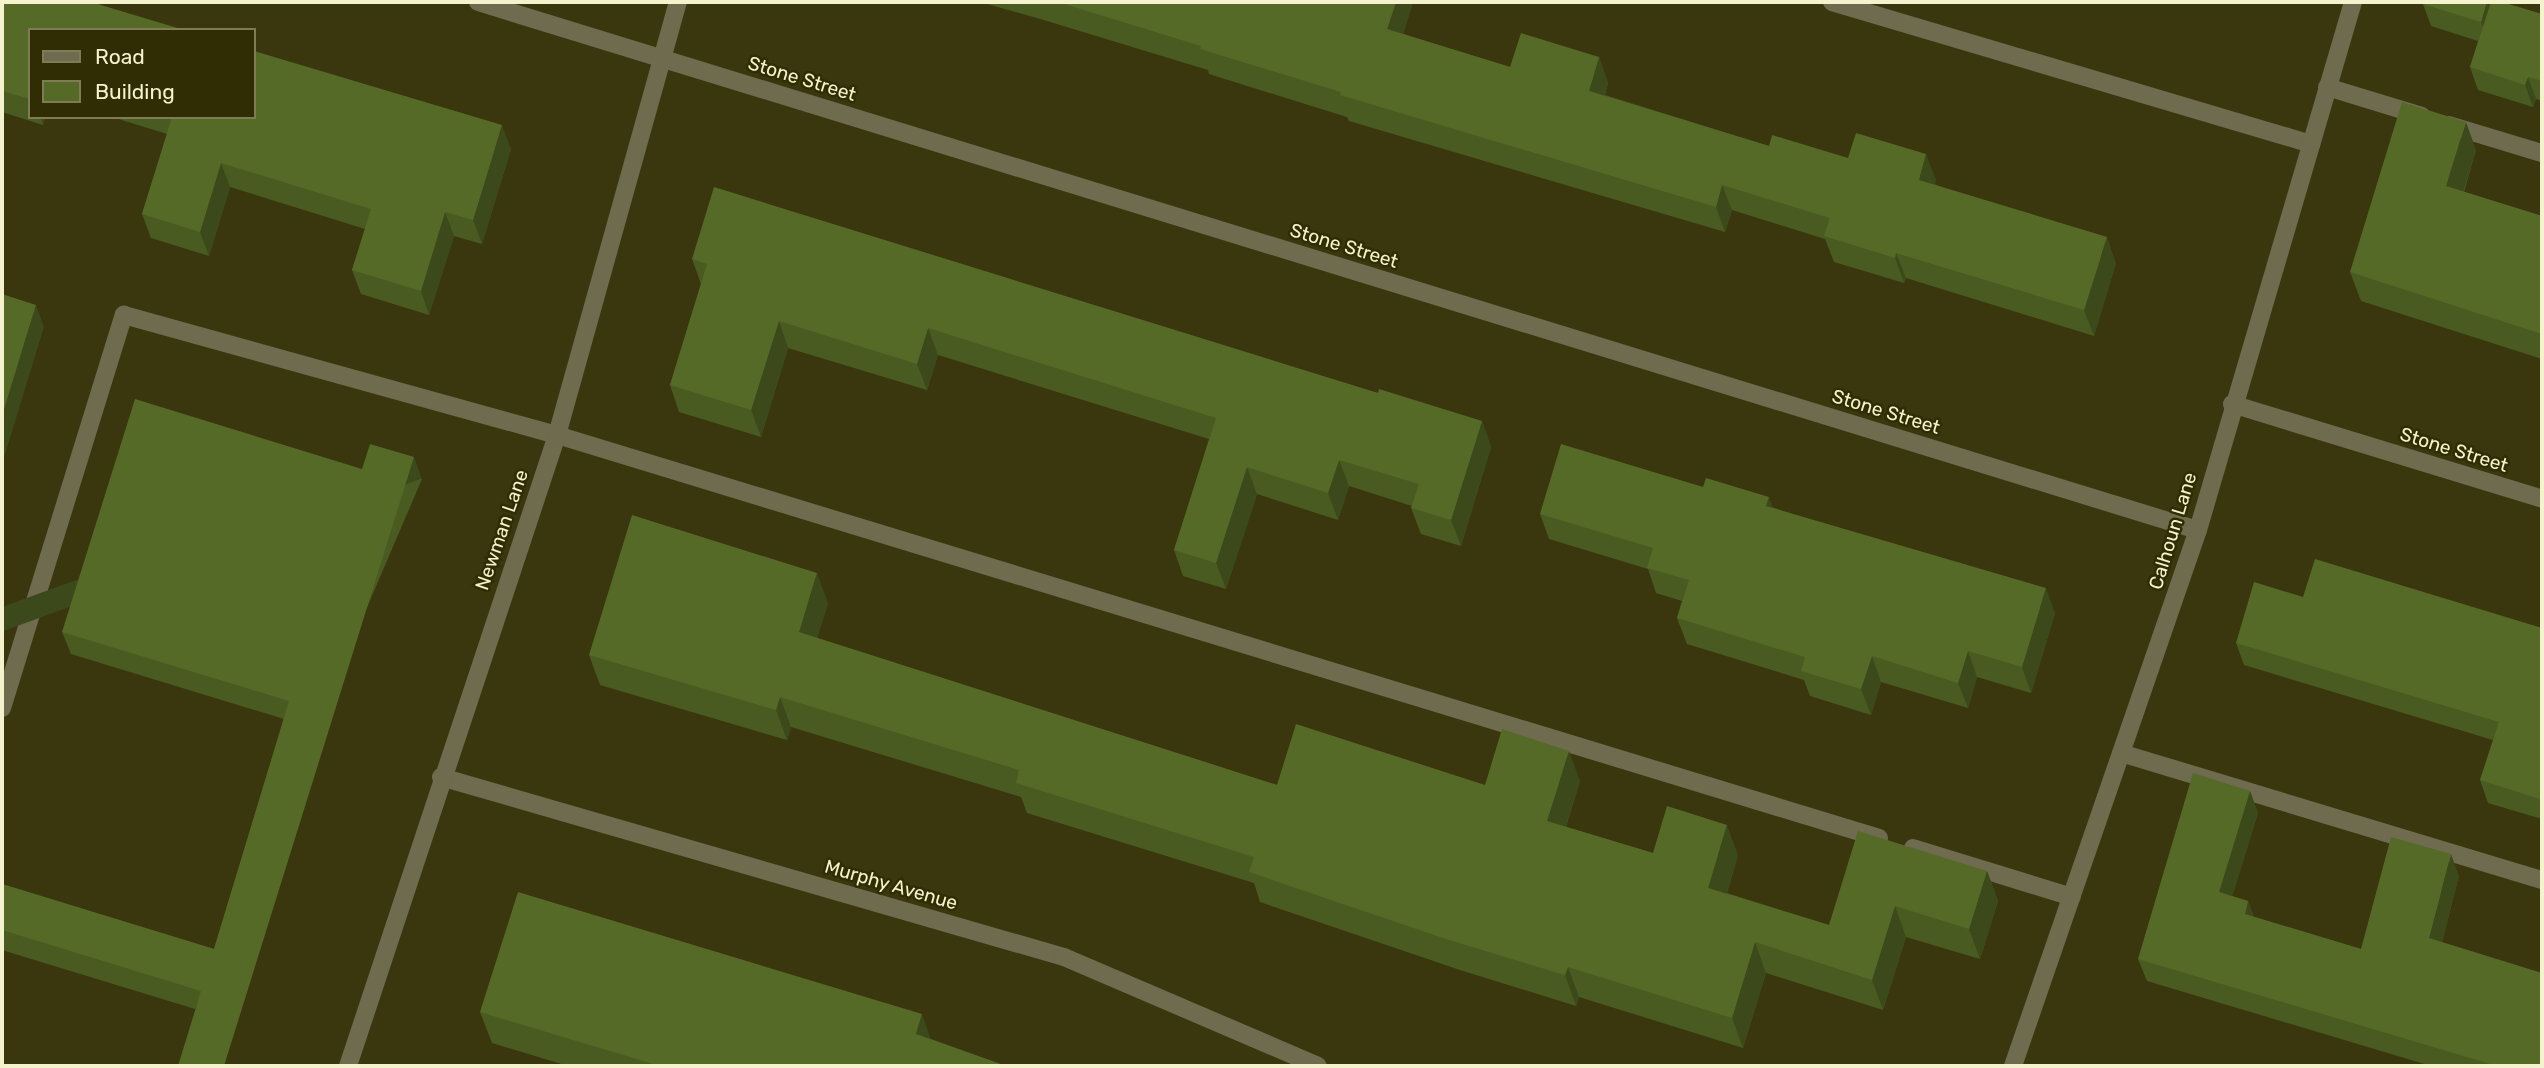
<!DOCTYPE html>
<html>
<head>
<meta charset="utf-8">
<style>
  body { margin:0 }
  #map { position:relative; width:2544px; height:1068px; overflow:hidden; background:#3a360e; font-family:Rubik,sans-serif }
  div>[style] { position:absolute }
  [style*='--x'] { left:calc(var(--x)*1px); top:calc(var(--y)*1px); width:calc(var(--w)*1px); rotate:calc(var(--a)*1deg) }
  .minor>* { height:18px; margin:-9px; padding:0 9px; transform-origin:9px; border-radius:9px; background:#6e6b4e }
  .wall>* { inset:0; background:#4a5b22 }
  .shaded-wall>* { inset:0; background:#3c4a1b; transform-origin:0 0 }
  .building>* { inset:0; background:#566a27 }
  span { translate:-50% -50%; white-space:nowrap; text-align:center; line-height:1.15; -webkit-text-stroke:5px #302c03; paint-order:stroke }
  .street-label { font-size:19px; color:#f5f2ce }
  .frame { position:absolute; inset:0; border:4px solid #f5f2ce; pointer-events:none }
  .legend { position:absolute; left:28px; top:28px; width:228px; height:91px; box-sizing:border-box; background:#302c03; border:2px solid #7f7b54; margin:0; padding:9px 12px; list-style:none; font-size:21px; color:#f5f2ce }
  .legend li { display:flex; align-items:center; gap:14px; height:35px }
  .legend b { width:35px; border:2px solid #7f7b54 }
</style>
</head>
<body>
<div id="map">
  <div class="minor">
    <i style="--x:478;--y:2;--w:1799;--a:17.07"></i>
    <i style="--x:1832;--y:2;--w:500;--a:16.5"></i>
    <i style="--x:2327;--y:87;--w:99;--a:17"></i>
    <i style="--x:2449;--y:125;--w:97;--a:16.8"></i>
    <i style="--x:2232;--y:404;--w:324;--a:17"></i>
    <i style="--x:2;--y:708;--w:412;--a:-72.8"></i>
    <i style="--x:124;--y:315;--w:449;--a:15.5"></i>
    <i style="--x:557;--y:435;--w:1382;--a:16.95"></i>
    <i style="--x:2121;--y:753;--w:440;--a:16.8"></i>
    <i style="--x:441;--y:777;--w:648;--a:16.12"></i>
    <i style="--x:1064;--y:957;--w:276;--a:23.2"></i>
    <i style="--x:1913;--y:848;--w:166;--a:17.1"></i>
    <i style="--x:348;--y:1066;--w:665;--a:-71.67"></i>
    <i style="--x:557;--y:435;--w:450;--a:-74.4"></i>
    <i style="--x:2013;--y:1066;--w:567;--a:-70.96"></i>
    <i style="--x:2198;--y:530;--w:550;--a:-73.64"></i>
  </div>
  <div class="wall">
    <i style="clip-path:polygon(2px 2px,30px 30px,30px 117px,45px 117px,43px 125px,2px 112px)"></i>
    <i style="clip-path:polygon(980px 2px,1413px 2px,1403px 34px,1510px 67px,1599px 57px,1608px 83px,1605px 95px,1769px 146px,1848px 158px,1936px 180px,1934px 184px,2116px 263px,2094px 336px,1906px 278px,1904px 283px,1834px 262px,1825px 239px,1732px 210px,1725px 232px,1349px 121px,1347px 117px,1209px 74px,1208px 70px,1037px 18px)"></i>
    <i style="clip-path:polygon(2423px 4px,2542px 14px,2542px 101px,2536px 99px,2533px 107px,2478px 90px,2470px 67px,2478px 41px,2431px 26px)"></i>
    <i style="clip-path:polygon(112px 117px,254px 117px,511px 149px,482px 244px,454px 236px,429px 315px,361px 294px,352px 270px,365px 229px,230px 187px,209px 256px,151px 238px,142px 214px,167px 134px)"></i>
    <i style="clip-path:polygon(2476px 150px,2464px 192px,2542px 216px,2542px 359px,2361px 301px,2350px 272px)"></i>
    <i style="clip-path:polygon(692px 259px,1378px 393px,1482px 421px,1491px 447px,1461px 546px,1421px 534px,1411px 508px,1412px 506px,1349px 486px,1338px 520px,1257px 494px,1226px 589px,1183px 576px,1174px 550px,1209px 439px,938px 355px,927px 390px,788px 348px,761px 437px,679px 412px,670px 385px,701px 284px)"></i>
    <i style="clip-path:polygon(362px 469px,422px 479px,195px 1009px,2px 950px,2px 884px,214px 949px,284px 719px,71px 654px,62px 632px)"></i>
    <i style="clip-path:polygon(1703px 487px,1772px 507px,2055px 613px,2031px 693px,1977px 677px,1968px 708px,1881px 682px,1871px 715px,1810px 696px,1804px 680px,1687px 644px,1677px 618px,1682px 601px,1656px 593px,1648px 569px,1549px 539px,1540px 514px)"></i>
    <i style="clip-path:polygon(2303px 597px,2542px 628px,2542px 819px,2488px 803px,2480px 780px,2493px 740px,2244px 665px,2236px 643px)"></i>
    <i style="clip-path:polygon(828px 603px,817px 638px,1277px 785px,1485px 785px,1580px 781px,1566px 827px,1653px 853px,1738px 855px,1727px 893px,1829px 925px,1987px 871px,1998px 901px,1980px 959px,1906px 937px,1883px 1010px,1766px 973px,1743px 1048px,1579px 997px,1576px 1006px,1460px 970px,1260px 902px,1254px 883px,1027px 813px,1021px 797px,791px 727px,787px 740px,600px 685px,589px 655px)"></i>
    <i style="clip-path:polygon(2250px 791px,2258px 813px,2232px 896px,2248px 901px,2254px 917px,2361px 949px,2459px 876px,2442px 942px,2542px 1066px,2431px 1066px,2147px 981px,2138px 959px)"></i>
    <i style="clip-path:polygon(480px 1012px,931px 1039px,1006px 1066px,568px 1066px,492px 1043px)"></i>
  </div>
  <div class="shaded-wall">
    <i style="clip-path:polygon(1396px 2px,1413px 2px,1397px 55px,1387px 29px)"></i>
    <i style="clip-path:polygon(2487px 2px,2502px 2px,2489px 44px,2481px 22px)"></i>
    <i style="clip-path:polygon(1599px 57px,1608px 83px,1599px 116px,1589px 91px)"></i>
    <i style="clip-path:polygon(2528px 77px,2536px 99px,2533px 107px,2525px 85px)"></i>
    <i style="clip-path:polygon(40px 117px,45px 117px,43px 125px)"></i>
    <i style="clip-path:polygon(2466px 122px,2476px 150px,2456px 215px,2446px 186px)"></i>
    <i style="clip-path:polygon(502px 125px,511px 149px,482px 244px,473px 220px)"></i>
    <i style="clip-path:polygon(1926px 154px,1936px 180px,1928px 205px,1919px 180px)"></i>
    <i style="clip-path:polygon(221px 163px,230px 187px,209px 256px,200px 232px)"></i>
    <i style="clip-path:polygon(1722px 185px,1732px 210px,1725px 232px,1716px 207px)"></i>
    <i style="clip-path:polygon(445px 212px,454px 236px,429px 315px,421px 291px)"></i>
    <i style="clip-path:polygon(2107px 237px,2116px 263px,2094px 336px,2084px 310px)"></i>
    <i style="clip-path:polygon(1896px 253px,1906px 278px,1904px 283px,1895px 258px)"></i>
    <i style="clip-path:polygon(36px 305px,44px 327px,3px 461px,2px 458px,2px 416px)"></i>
    <i style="clip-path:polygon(779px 321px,788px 348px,761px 437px,751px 410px)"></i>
    <i style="clip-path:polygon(928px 328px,938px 355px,927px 390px,917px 364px)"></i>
    <i style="clip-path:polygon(1482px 421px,1491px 447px,1461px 546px,1451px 520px)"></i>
    <i style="left:414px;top:457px;width:23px;height:638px;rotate:70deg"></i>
    <i style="clip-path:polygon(1339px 460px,1349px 486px,1338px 520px,1328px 493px)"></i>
    <i style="clip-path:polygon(1247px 467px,1257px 494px,1226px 589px,1216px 563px)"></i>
    <i style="clip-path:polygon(1769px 497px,1778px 523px,1766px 506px)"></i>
    <i style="clip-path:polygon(817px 573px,828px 603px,810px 662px,799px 632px)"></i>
    <i style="clip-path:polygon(2046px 588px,2055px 613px,2031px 693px,2022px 667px)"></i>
    <i style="clip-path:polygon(1968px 651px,1977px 677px,1968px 708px,1958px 683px)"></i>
    <i style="clip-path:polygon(1872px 656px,1881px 682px,1871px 715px,1861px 689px)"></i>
    <i style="clip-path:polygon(780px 697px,791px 727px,787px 740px,776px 710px)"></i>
    <i style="clip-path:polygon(1569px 751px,1580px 781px,1558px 851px,1547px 821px)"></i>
    <i style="clip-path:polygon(2250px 791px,2258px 813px,2227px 914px,2219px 892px)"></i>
    <i style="clip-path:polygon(1727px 825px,1738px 855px,1719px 918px,1708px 888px)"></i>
    <i style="clip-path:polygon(2451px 854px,2459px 876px,2437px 960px,2429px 938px)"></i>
    <i style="clip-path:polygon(1987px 871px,1998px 901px,1980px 959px,1969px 929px)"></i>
    <i style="clip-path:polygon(2248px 901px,2257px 924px,2245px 914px)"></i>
    <i style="clip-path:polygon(1895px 906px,1906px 937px,1883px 1010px,1872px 980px)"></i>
    <i style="clip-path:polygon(1755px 942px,1766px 973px,1743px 1048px,1732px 1018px)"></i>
    <i style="clip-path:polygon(1568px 967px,1579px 997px,1576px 1006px,1565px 975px)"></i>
    <i style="clip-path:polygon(922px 1014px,933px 1045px,916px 1034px)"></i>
  </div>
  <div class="building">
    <i style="clip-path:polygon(2px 2px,91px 2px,184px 30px,30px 30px,30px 99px,2px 91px)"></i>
    <i style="clip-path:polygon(1058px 2px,1396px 2px,1387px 29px,1510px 67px,1521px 33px,1599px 57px,1589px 91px,1769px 146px,1772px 135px,1848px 158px,1856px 133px,1926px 154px,1919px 180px,2107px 237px,2084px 310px,1896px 253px,1895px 258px,1824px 236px,1830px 218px,1722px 185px,1716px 207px,1340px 95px,1341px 92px,1200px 49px,1201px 46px)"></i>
    <i style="clip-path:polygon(2423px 2px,2487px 2px,2481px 22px,2423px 4px)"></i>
    <i style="clip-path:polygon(2491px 2px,2502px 2px,2542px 14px,2542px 81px,2528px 77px,2525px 85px,2470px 67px)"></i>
    <i style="clip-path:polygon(254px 51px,502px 125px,473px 220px,445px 212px,421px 291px,352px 270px,371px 209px,221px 163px,200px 232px,142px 214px,172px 117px,254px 117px)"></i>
    <i style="clip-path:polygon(2402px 102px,2466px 122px,2446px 186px,2542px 216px,2542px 334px,2350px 272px)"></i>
    <i style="clip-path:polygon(714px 187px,1378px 393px,1379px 389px,1482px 421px,1451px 520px,1411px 508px,1419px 484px,1339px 460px,1328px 493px,1247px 467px,1216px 563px,1174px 550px,1216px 418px,928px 328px,917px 364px,779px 321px,751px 410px,670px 385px,707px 264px,692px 259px)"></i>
    <i style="clip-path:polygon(2px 294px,36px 305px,2px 416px)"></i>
    <i style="clip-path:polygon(135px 399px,362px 469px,370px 444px,414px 457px,224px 1066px,178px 1066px,201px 991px,2px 930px,2px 884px,214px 949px,289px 701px,62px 632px)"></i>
    <i style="clip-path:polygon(1561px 444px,1703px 487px,1706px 478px,1769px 497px,1766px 506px,2046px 588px,2022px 667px,1968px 651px,1958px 683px,1872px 656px,1861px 689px,1801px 671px,1805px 657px,1677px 618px,1689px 580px,1647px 568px,1653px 548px,1540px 514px)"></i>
    <i style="clip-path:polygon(632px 515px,817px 573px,799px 632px,1277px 785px,1296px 724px,1485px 785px,1502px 729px,1569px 751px,1547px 821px,1653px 853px,1667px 806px,1727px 825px,1708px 888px,1829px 925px,1858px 831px,1987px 871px,1969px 929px,1895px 906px,1872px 980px,1755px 942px,1732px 1018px,1568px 967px,1565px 975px,1449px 940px,1249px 872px,1254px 857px,1016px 783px,1019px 770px,780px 697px,776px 710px,589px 655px)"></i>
    <i style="clip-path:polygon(2315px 559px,2542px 628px,2542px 792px,2540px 799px,2480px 780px,2499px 722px,2236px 643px,2254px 582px,2303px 597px)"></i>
    <i style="clip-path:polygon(2193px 773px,2250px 791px,2219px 892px,2248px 901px,2245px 914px,2361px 949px,2391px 837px,2451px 854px,2429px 938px,2542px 973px,2542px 1066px,2497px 1066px,2138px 959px)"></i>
    <i style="clip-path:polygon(518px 892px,922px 1014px,916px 1034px,1006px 1066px,660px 1066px,480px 1012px)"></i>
  </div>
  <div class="street-label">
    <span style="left:802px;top:79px;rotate:17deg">Stone Street</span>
    <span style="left:1344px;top:246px;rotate:17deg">Stone Street</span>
    <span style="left:1886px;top:412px;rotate:17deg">Stone Street</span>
    <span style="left:2454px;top:450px;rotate:17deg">Stone Street</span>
    <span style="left:502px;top:530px;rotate:-71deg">Newman Lane</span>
    <span style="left:2173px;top:531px;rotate:-73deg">Calhoun Lane</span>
    <span style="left:891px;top:885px;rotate:16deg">Murphy Avenue</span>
  </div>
  <div class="frame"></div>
  <ul class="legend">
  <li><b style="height:9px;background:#6e6b4e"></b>Road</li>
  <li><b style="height:19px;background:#566a27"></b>Building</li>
  </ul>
</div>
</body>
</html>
